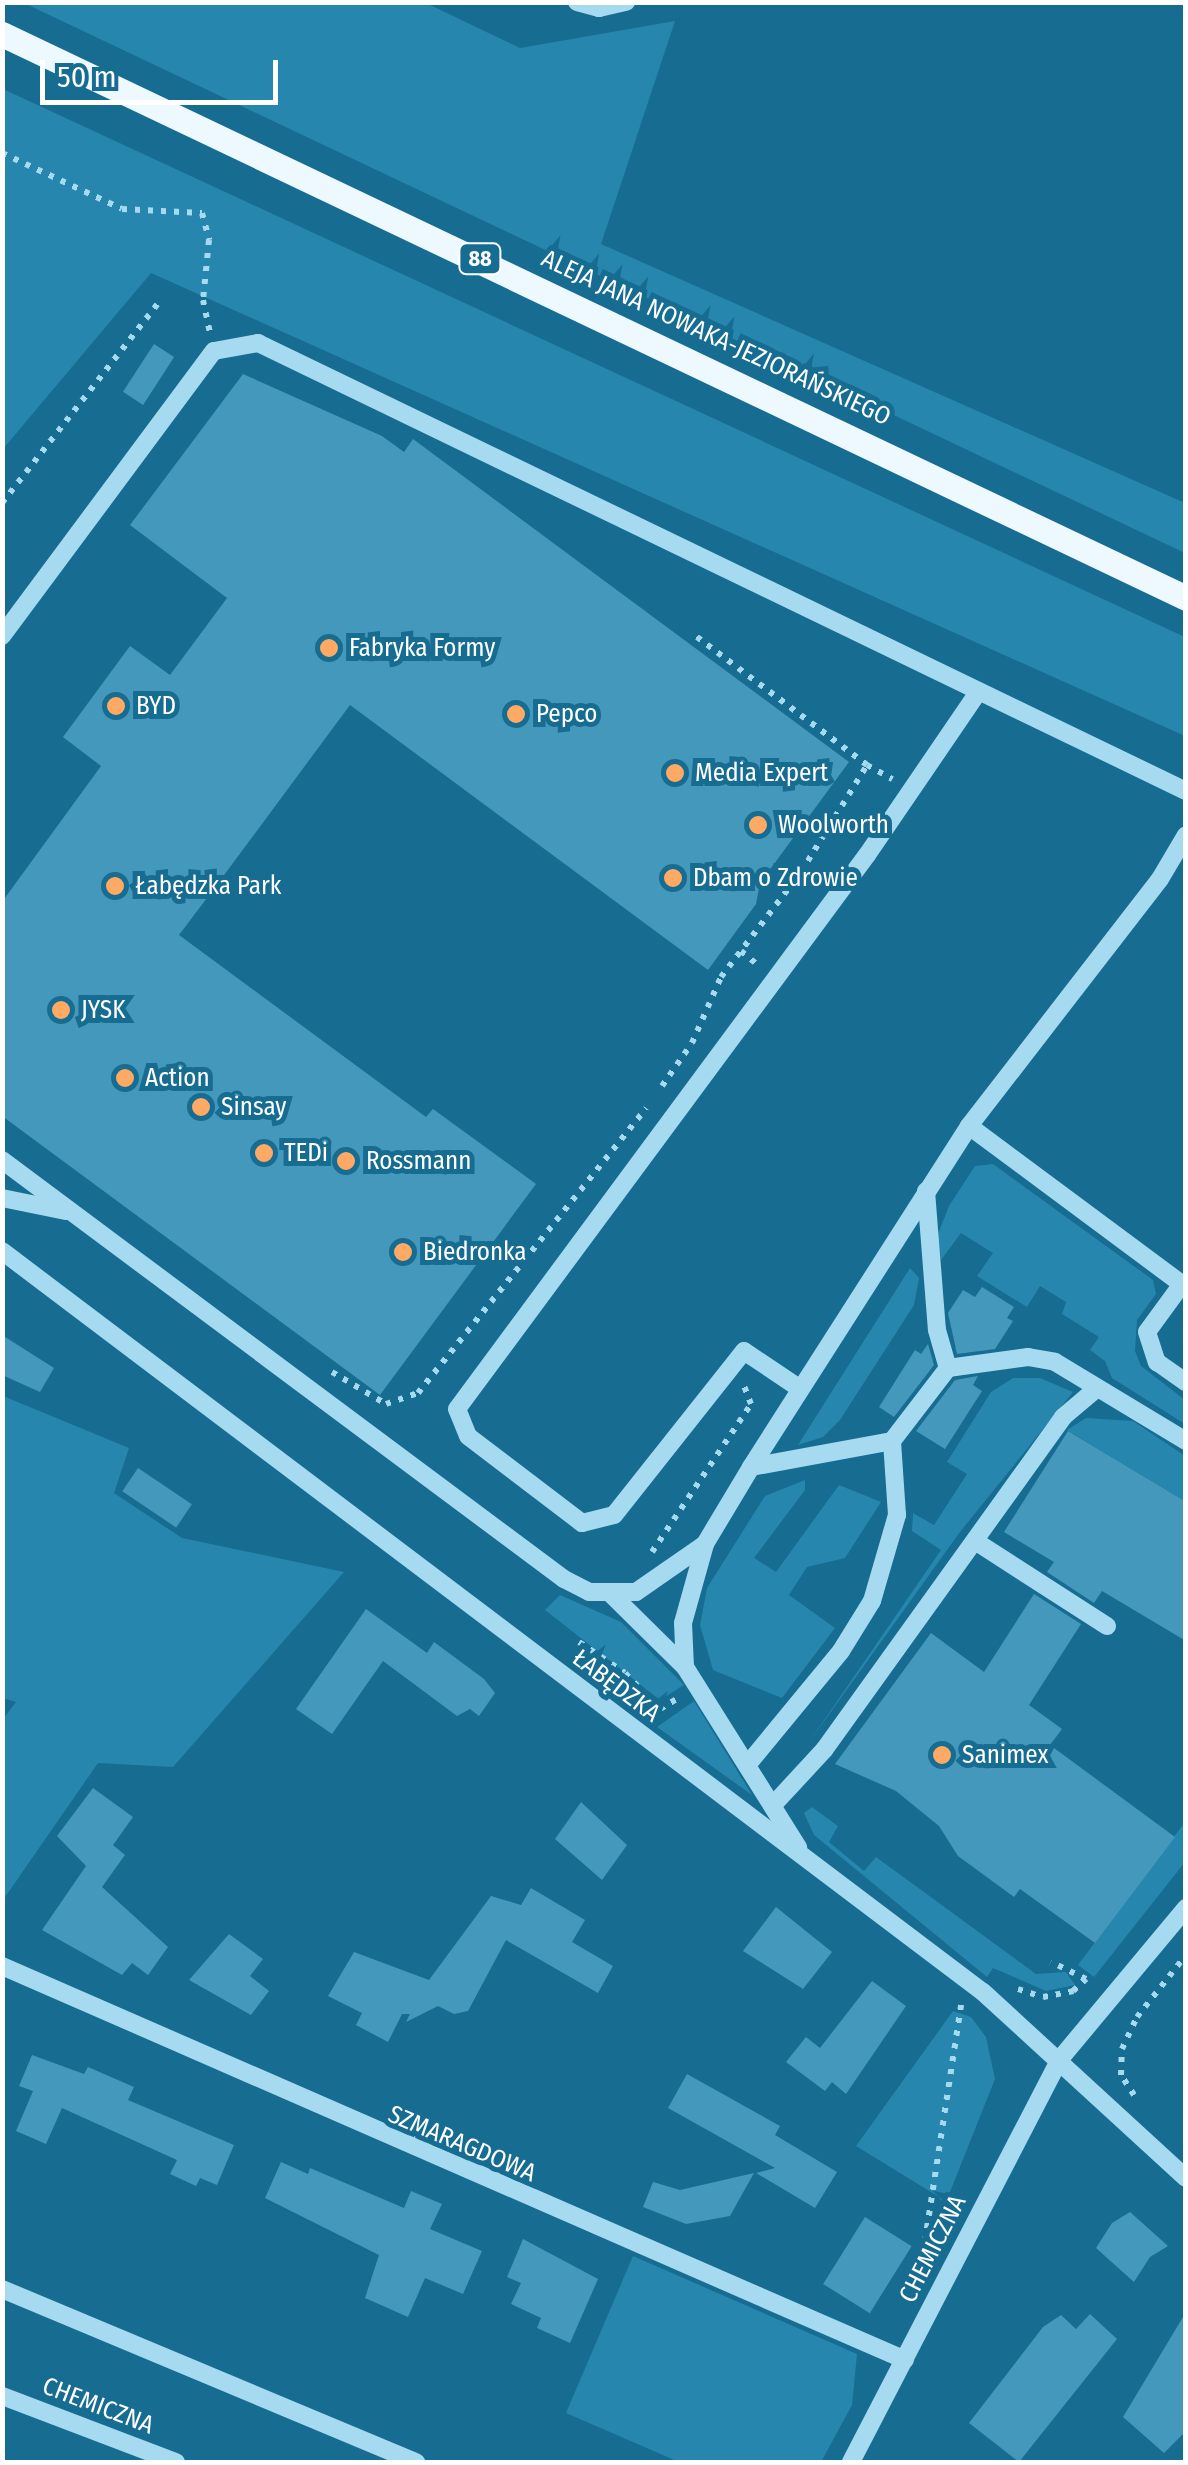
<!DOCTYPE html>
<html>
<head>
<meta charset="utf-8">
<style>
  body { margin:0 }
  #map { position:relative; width:1188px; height:2465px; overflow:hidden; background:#176c91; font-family:"Fira Sans Condensed",sans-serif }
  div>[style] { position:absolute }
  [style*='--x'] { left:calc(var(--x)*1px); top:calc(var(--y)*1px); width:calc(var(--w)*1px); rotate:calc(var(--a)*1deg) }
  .green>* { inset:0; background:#2686ae }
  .building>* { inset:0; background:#4498bb; transform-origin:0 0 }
  .path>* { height:6px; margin-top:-3px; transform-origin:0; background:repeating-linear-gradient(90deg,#a5daf0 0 5px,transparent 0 13px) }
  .minor>* { height:18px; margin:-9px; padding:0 9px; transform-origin:9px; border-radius:9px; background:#a5daf0 }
  .major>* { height:25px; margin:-12.5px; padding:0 12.5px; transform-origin:12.5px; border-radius:12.5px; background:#eef9ff }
  .dots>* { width:28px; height:28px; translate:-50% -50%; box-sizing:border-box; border:5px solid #176c91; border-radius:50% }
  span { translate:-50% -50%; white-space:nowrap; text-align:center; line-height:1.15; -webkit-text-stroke:10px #176c91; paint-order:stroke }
  .shield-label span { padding:2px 8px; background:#176c91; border:2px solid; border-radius:8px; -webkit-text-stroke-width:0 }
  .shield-label { font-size:22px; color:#fff; font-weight:700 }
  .street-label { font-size:25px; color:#fff }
  .poi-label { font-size:25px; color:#fff }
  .left { translate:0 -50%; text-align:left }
  .frame { position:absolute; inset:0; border:5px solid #fff; pointer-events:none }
  .scale { position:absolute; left:40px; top:60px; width:238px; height:45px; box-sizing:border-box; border:5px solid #fff; border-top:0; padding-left:12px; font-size:30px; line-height:35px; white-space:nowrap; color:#fff; -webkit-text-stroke:8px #176c91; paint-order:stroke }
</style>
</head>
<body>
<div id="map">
  <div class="green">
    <i style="clip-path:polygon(24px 3px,426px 3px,520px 48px,675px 21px,601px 244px,1185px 503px,1185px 553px)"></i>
    <i style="clip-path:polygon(3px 89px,1185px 637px,1185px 736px,151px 273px,3px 449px)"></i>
    <i style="clip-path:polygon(993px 1164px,1153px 1280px,1156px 1294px,1137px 1320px,1135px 1351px,1141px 1366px,1185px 1400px,1185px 1424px,1112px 1378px,1105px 1361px,1090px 1350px,1099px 1337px,1062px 1314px,1066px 1302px,1040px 1286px,1027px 1307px,977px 1276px,993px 1253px,961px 1233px,941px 1260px,938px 1234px,949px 1206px,975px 1166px)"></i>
    <i style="clip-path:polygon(910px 1268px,919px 1278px,914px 1305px,840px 1420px,823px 1437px,798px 1445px)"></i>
    <i style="clip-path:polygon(1013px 1378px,1040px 1378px,1073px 1392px,960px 1532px,807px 1745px,941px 1550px,912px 1531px,913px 1513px,934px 1525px,967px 1474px,947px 1462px,991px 1392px)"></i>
    <i style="clip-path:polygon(3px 1396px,129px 1448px,114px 1493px,182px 1538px,344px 1572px,173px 1767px,98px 1763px,3px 1900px,3px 1719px,16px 1702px,2px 1698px)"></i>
    <i style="clip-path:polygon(1086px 1418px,1133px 1421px,1185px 1456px,1185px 1502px,1067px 1430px)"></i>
    <i style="clip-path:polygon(805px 1480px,805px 1490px,754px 1558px,776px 1572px,839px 1485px,881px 1502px,845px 1558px,807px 1567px,789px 1595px,835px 1628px,782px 1698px,713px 1670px,700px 1625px,707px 1588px,765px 1496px)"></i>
    <i style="clip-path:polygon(560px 1595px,621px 1622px,684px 1685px,660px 1700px,545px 1610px)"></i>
    <i style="clip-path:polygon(694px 1701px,752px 1795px,657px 1727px)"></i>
    <i style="clip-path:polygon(812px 1807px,838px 1826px,829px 1842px,864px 1871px,876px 1857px,1036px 1974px,1066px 1972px,1075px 1985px,1046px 1991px,993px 1968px,987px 1977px,814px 1835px,804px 1813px)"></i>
    <i style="clip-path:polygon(1185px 1822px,1185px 1862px,1094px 1977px,1078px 1965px)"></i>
    <i style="clip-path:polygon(953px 2011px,971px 2017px,986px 2037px,995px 2079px,944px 2207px,939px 2197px,856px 2146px)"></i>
    <i style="clip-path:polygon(633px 2256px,857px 2354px,852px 2405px,821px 2462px,679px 2462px,566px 2413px)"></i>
  </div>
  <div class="building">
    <i style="left:154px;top:344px;width:24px;height:57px;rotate:33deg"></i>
    <i style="clip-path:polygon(243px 374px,382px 436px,404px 452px,413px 439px,849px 762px,760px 883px,756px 904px,708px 970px,350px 705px,213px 890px,179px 935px,426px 1117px,433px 1109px,536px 1184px,380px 1395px,2px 1116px,2px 902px,101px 766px,63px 737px,130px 646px,170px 675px,227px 598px,130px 525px)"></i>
    <i style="clip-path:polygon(982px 1287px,1014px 1307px,1007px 1318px,1013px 1321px,995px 1349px,957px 1354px,948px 1313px,963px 1290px,975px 1297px)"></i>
    <i style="clip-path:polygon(2px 1335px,54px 1368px,40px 1392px,2px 1375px)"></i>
    <i style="clip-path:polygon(928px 1344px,934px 1365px,894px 1417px,879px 1407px,915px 1350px,921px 1354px)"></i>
    <i style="clip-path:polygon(978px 1376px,973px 1385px,982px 1391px,945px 1449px,916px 1431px,955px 1380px)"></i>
    <i style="clip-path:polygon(1068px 1431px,1186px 1502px,1186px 1641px,1102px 1591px,1094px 1603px,1047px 1572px,1054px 1562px,1004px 1532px)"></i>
    <i style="left:138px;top:1468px;width:65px;height:28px;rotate:34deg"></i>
    <i style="clip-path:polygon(1034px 1594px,1081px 1624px,1029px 1705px,1062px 1729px,1050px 1745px,1175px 1837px,1095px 1943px,1020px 1889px,1014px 1897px,958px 1856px,939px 1826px,896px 1791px,835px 1764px,931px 1633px,984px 1672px)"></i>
    <i style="clip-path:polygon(366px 1609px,427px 1653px,434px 1642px,484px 1679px,495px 1693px,479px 1716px,470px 1709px,457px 1716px,383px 1661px,332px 1734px,296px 1709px)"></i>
    <i style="clip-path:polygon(93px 1788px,133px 1817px,113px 1845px,125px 1855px,102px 1887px,168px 1947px,148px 1975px,132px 1963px,122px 1975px,42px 1930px,86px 1866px,57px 1836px)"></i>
    <i style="clip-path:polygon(581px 1802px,627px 1845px,602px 1880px,555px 1839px)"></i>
    <i style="clip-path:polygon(531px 1888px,585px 1920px,572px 1942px,613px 1966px,598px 1993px,506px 1940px,468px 2011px,454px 2014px,438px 2006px,406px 2022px,410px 2014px,402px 2014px,388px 2042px,356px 2025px,362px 2013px,328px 1996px,354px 1952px,429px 1980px,491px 1896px,521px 1905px)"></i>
    <i style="clip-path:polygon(776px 1907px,832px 1952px,803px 1989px,743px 1951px)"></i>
    <i style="clip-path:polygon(229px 1934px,263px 1959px,250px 1976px,269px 1991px,251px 2015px,189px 1980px)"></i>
    <i style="clip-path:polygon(872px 1981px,906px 2006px,846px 2094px,832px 2082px,825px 2091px,786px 2062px,806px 2037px,820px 2048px)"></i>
    <i style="clip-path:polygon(32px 2055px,84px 2074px,88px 2067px,134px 2087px,128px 2100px,234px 2145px,217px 2185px,200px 2178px,196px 2186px,170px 2174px,177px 2160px,62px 2108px,46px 2144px,16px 2131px,33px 2091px,19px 2086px)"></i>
    <i style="clip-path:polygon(687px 2074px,780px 2126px,775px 2135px,837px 2172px,815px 2208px,756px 2173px,775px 2168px,668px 2108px)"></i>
    <i style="clip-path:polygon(281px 2162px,308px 2174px,310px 2168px,404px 2208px,411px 2191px,442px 2204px,430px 2229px,482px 2251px,463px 2294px,425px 2278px,408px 2317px,365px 2298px,379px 2255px,265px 2198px)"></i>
    <i style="clip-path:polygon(754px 2173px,730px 2216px,686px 2224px,643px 2207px,653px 2182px,680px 2190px)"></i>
    <i style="clip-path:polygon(1130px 2212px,1168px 2246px,1150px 2257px,1134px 2282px,1096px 2248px,1112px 2223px)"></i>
    <i style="left:865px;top:2217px;width:55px;height:79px;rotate:32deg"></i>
    <i style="clip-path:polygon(523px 2239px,598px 2279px,570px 2343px,537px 2328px,541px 2318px,511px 2304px,521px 2283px,507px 2277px)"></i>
    <i style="clip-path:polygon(1186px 2312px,1186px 2431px,1164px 2453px,1123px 2417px)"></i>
    <i style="clip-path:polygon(1090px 2314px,1117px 2339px,1019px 2462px,969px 2423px,1043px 2327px,1061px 2315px,1076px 2329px)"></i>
  </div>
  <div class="path">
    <i style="--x:2;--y:153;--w:132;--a:25"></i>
    <i style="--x:122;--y:209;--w:80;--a:2.9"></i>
    <i style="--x:202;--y:213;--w:28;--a:75"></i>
    <i style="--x:209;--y:240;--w:60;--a:95.7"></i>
    <i style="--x:203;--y:300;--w:33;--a:78"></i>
    <i style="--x:2;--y:503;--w:255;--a:-52"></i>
    <i style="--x:867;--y:765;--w:29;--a:29"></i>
    <i style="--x:741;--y:951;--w:23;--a:40"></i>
    <i style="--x:662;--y:1086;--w:52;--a:-55.1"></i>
    <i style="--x:692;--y:1043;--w:72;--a:-66.3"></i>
    <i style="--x:721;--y:977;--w:132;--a:-52.7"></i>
    <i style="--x:801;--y:872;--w:126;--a:-58.3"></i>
    <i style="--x:867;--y:765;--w:218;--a:-143"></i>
    <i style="--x:332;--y:1372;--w:63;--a:30.7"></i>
    <i style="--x:386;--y:1404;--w:34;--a:-19"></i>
    <i style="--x:418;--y:1393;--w:365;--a:-51.3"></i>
    <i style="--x:652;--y:1552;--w:178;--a:-56.2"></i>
    <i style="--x:751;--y:1404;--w:19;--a:-111"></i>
    <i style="--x:579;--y:1642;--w:55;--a:34"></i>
    <i style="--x:625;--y:1673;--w:50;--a:45.8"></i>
    <i style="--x:660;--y:1709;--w:21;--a:-31"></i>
    <i style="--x:1018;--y:1989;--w:26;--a:18"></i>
    <i style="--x:1043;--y:1997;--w:31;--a:-11"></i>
    <i style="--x:1073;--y:1991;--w:18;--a:-43"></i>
    <i style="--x:1086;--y:1979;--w:39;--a:-154"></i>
    <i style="--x:1134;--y:2095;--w:24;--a:-123"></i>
    <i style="--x:1121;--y:2075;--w:26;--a:-88"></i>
    <i style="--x:1122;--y:2049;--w:35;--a:-65"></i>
    <i style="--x:1137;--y:2017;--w:79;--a:-51.7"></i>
    <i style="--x:923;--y:2254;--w:252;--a:-81.3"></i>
  </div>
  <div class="minor">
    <i style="--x:577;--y:2;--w:23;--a:15"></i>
    <i style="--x:599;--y:8;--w:28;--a:-13"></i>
    <i style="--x:2;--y:636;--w:355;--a:-53.4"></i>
    <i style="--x:214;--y:351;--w:45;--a:-10.3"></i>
    <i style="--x:258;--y:343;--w:1030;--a:25.77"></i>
    <i style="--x:969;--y:1126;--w:270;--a:36.6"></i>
    <i style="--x:2;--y:1160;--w:701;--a:36.71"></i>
    <i style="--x:564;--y:1579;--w:28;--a:27"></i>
    <i style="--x:589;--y:1592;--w:47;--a:0"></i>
    <i style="--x:636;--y:1592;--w:84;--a:-34.8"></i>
    <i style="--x:926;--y:1191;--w:139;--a:85.5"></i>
    <i style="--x:937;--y:1330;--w:40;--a:74"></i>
    <i style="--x:2;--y:1198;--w:65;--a:11.5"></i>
    <i style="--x:2;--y:1251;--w:1229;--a:37.07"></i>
    <i style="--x:983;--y:1992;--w:275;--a:42.5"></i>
    <i style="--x:1182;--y:1284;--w:59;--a:126.1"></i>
    <i style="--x:1147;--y:1332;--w:32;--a:72"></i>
    <i style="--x:1157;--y:1362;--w:35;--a:35"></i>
    <i style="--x:948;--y:1368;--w:81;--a:-7.8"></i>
    <i style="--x:1028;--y:1357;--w:27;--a:10"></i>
    <i style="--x:1055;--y:1362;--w:153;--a:31.1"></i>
    <i style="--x:799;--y:1388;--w:66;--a:-146.1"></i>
    <i style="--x:744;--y:1351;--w:209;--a:128.4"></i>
    <i style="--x:614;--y:1515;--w:33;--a:166"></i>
    <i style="--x:582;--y:1523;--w:143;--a:-142.7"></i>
    <i style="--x:468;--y:1436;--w:29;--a:-112"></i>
    <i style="--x:457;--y:1409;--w:689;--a:-53.5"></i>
    <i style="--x:867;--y:855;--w:197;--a:-55.7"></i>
    <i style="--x:751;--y:1467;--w:143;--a:-10.4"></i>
    <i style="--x:892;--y:1441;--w:92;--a:-52.5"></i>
    <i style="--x:975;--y:1541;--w:157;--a:32.8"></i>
    <i style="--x:612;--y:1595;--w:103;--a:44.6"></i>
    <i style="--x:685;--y:1667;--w:213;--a:57.9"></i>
    <i style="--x:685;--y:1667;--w:44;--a:-92.6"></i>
    <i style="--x:683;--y:1623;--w:82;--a:-74.4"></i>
    <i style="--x:705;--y:1544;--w:90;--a:-59.1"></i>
    <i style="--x:751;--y:1467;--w:405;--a:-57.4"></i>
    <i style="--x:969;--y:1126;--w:312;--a:-52.3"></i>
    <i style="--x:1160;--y:879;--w:51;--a:-59.4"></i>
    <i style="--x:748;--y:1764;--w:146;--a:-50.5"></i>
    <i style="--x:841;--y:1651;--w:59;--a:-58.2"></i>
    <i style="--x:872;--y:1601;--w:90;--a:-73.8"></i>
    <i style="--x:897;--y:1515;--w:74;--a:-93.9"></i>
    <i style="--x:774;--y:1804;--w:74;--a:-47.2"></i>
    <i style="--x:824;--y:1750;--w:410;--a:-54.3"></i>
    <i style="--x:1063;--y:1417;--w:42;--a:-40.2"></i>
    <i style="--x:2;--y:1966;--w:985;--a:23.57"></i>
    <i style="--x:2;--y:2289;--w:449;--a:22.7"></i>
    <i style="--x:2;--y:2396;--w:186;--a:20.8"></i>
    <i style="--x:851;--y:2462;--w:454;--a:-62.6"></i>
    <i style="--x:1060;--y:2059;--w:197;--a:-50.2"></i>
  </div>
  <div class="major">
    <i style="--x:2;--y:34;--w:1311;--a:25.47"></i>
  </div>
  <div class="dots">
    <i style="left:329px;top:648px;background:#ffaa64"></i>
    <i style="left:116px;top:706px;background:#ffaa64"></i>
    <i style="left:516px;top:714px;background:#ffaa64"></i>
    <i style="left:675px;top:773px;background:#ffaa64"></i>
    <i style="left:758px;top:825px;background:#ffaa64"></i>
    <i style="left:673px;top:878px;background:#ffaa64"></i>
    <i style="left:115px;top:886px;background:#ffaa64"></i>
    <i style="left:61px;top:1010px;background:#ffaa64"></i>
    <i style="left:125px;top:1078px;background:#ffaa64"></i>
    <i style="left:201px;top:1107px;background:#ffaa64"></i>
    <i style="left:264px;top:1153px;background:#ffaa64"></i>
    <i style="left:346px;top:1161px;background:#ffaa64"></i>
    <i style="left:403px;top:1252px;background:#ffaa64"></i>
    <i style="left:942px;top:1755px;background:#ffaa64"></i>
  </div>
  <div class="shield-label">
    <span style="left:480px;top:259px">88</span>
  </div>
  <div class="street-label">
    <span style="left:716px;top:338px;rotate:25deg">ALEJA JANA NOWAKA-JEZIORAŃSKIEGO</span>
    <span style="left:616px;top:1686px;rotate:37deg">ŁABĘDZKA</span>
    <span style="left:462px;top:2144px;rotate:23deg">SZMARAGDOWA</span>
    <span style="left:933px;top:2249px;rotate:-63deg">CHEMICZNA</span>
    <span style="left:98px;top:2406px;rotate:21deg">CHEMICZNA</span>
  </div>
  <div class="poi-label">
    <span class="left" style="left:349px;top:648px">Fabryka Formy</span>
    <span class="left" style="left:136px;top:706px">BYD</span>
    <span class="left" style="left:536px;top:714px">Pepco</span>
    <span class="left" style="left:695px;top:773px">Media Expert</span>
    <span class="left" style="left:778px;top:825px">Woolworth</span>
    <span class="left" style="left:693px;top:878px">Dbam o Zdrowie</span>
    <span class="left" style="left:135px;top:886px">Łabędzka Park</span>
    <span class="left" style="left:81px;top:1010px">JYSK</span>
    <span class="left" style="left:145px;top:1078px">Action</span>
    <span class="left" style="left:221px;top:1107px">Sinsay</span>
    <span class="left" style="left:284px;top:1153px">TEDi</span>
    <span class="left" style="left:366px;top:1161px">Rossmann</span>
    <span class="left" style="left:423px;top:1252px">Biedronka</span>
    <span class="left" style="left:962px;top:1755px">Sanimex</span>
  </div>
  <div class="frame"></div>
  <div class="scale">50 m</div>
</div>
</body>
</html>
